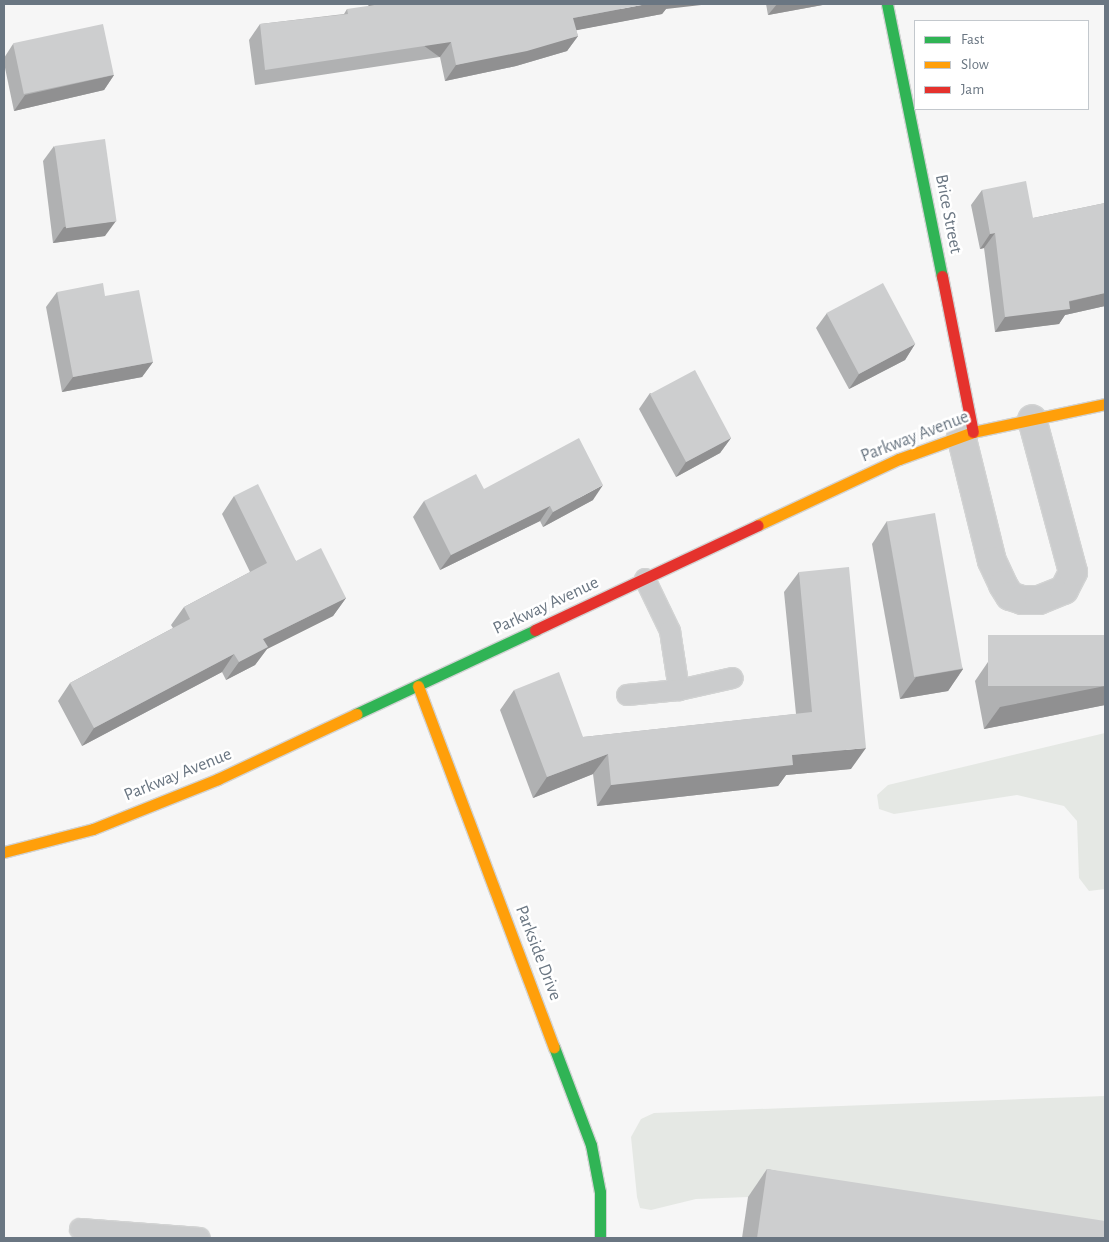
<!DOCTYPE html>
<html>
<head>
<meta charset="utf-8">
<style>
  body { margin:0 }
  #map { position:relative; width:1109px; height:1242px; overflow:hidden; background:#f6f6f6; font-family:"Alegreya Sans",sans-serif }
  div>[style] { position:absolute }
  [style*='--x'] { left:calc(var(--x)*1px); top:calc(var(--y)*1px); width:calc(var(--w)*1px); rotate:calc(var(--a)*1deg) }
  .green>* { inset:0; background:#e5e8e4 }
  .roads { filter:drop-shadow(1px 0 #d2d3d3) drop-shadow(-1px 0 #d2d3d3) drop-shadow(0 1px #d2d3d3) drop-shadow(0 -1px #d2d3d3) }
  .lane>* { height:20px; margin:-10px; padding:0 10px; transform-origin:10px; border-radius:10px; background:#cbcccd }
  .street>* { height:28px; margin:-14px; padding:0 14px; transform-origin:14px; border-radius:14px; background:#cbcccd }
  .fast>* { height:11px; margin:-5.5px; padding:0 5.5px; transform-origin:5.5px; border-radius:5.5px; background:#30b455 }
  .slow>* { height:11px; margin:-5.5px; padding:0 5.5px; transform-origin:5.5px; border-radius:5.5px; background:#ff9f0a }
  .jam>* { height:11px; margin:-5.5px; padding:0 5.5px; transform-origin:5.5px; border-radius:5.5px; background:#e5322d }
  .wall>* { inset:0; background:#b0b1b2 }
  .shaded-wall>* { inset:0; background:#909091; transform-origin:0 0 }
  .building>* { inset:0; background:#cdcecf; transform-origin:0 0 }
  span { translate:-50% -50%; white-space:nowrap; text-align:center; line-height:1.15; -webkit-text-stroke:5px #fff; paint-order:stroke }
  .street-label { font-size:18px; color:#6a7682 }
  .frame { position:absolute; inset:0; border:5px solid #6a7682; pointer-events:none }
  .legend { position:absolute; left:914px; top:20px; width:175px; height:90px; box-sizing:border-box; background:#fff; border:1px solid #c3c8cd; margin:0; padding:6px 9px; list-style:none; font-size:15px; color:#6a7682 }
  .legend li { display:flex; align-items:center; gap:10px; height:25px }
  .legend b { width:25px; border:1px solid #c3c8cd }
</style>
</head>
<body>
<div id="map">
  <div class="green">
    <i style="clip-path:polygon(1105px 733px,1105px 889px,1089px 891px,1079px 878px,1077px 821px,1064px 806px,1017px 795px,894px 814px,879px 809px,877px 795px,888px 785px)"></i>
    <i style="clip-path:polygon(1105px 1096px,1105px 1238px,748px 1197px,696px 1199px,651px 1210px,640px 1208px,637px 1197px,631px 1137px,641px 1119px,654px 1113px)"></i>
  </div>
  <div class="roads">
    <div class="lane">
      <i style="--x:645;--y:579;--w:58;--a:64.3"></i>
      <i style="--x:670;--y:631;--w:60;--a:81.3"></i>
      <i style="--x:679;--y:690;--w:55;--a:-12.5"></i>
      <i style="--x:627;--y:695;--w:52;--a:-5.5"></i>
      <i style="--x:80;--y:1229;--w:120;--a:4.3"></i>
    </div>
    <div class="street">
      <i style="--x:961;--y:435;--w:130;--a:76.2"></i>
      <i style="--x:992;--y:561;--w:26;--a:65"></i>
      <i style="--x:1003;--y:585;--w:13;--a:58"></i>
      <i style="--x:1010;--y:596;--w:13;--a:18"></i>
      <i style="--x:1022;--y:600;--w:17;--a:0"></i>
      <i style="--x:1039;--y:600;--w:27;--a:-22"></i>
      <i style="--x:1064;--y:590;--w:20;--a:-63"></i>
      <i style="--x:1073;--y:572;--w:158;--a:-105"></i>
    </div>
    <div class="fast">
      <i style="--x:887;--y:4;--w:278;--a:78.6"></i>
      <i style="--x:356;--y:714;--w:198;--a:-25.1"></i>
      <i style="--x:554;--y:1047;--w:105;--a:69.3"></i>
      <i style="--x:591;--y:1145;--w:48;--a:79.2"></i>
      <i style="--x:600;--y:1192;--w:46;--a:90"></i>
    </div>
    <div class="slow">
      <i style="--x:758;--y:525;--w:156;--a:-25.1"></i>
      <i style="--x:899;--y:459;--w:79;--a:-20"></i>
      <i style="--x:973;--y:432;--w:135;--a:-12"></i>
      <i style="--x:418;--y:686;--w:386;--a:69.4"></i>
      <i style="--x:4;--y:852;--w:92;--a:-14.5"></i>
      <i style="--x:93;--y:829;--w:135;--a:-21.8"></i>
      <i style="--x:218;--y:779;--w:153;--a:-25.2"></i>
    </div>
    <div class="jam">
      <i style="--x:942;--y:276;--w:159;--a:78.8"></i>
      <i style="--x:535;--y:630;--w:246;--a:-25.2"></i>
    </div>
  </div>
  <div class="wall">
    <i style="clip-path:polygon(766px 4px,828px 4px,768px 15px)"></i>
    <i style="clip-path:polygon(347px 9px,666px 9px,662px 14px,576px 30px,578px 36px,567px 51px,516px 66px,445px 81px,440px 57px,255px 85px,249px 40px,260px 24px,344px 14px)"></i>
    <i style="clip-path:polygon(13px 44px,114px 75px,104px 90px,14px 111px,4px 63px,4px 58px)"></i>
    <i style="clip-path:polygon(54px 146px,105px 236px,53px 243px,43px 161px)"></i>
    <i style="clip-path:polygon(982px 190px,1033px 218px,1105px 203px,1105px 306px,1065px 315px,1059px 324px,995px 332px,984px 248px,980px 249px,971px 205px)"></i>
    <i style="clip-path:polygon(57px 292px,105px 296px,153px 362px,142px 377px,62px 392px,46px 307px)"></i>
    <i style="clip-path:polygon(827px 313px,915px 344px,905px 360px,849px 389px,816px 328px)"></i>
    <i style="clip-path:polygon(650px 393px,731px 438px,720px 453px,676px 477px,639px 409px)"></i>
    <i style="clip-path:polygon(484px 489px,593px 500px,543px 527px,540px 521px,440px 570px,413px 517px,424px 501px)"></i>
    <i style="clip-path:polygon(234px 496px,296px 561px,346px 598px,333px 616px,267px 649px,255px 665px,226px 680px,222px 672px,82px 746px,58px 701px,70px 683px,173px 628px,171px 625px,184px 607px,250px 572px,222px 514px)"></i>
    <i style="clip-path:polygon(887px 521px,963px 669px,948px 691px,900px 699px,872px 544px)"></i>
    <i style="clip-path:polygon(799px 572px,851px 769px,786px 775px,778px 786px,597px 806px,593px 774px,533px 798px,500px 710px,514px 690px,583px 737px,796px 714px,784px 592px)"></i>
    <i style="clip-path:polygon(1105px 635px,1105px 705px,984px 729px,975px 681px,990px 659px)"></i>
    <i style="clip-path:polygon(767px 1169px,1105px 1238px,742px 1238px,748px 1197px)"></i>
  </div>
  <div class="shaded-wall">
    <i style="clip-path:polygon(647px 4px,710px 4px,666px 9px,662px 14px,562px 33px,573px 18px)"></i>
    <i style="clip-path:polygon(777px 4px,828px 4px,768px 15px)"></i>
    <i style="clip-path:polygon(578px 36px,567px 51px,516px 66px,445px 81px,456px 65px)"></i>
    <i style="left:451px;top:42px;width:19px;height:188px;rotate:126deg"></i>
    <i style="clip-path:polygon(114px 75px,104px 90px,14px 111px,25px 95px)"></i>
    <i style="clip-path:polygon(116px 221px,105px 236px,53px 243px,64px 227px)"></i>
    <i style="clip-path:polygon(995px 233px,984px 248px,980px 249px,990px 234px)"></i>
    <i style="clip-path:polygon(1105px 293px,1105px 306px,1065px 315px,1059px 324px,995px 332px,1005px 317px)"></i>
    <i style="clip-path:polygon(915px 344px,905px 360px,849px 389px,859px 374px)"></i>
    <i style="clip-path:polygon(153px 362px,142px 377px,62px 392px,73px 377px)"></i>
    <i style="clip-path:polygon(731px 438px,720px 453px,676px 477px,686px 462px)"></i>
    <i style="clip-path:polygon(603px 485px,593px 500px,543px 527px,553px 512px)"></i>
    <i style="clip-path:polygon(550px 506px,540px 521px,440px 570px,451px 555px)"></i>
    <i style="clip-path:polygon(346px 598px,333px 616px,267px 649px,255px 665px,226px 680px,239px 662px,263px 639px)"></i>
    <i style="clip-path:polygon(234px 654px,222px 672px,82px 746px,94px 728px)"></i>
    <i style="clip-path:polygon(963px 669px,948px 691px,900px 699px,916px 677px)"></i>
    <i style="clip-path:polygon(1105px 686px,1105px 705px,984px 729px,1000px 707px)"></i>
    <i style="clip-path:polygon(866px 748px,851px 769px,786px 775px,778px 786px,597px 806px,611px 785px,792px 755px)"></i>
    <i style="clip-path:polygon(608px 754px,593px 774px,533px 798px,547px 777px)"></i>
  </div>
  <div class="building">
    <i style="clip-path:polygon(381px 4px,647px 4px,573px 18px,578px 36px,527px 51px,456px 65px,451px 42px,265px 70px,260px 24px,348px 14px,347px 9px)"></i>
    <i style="left:103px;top:24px;width:52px;height:92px;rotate:78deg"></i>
    <i style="left:105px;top:139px;width:83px;height:51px;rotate:82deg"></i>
    <i style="clip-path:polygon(1026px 181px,1033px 218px,1105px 203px,1105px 293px,1069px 301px,1070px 309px,1005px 317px,995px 233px,990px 234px,982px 190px)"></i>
    <i style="clip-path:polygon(103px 283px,105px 296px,139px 290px,153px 362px,73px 377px,57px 292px)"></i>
    <i style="left:883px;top:283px;width:69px;height:64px;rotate:62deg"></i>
    <i style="left:695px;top:370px;width:77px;height:51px;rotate:62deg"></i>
    <i style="clip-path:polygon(579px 438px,603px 485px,553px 512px,550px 506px,451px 555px,424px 501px,476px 474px,484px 489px)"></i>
    <i style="clip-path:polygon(258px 484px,296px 561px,321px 548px,346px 598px,263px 639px,268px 647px,239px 662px,234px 654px,94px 728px,70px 683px,190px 619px,184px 607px,267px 563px,234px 496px)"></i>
    <i style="left:935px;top:513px;width:158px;height:49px;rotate:80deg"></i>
    <i style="clip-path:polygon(849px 567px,866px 748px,792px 755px,793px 765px,611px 785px,608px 754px,547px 777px,514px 690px,559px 672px,583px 737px,812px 712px,799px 572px)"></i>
    <i style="left:1105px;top:635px;width:51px;height:117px;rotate:90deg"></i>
    <i style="clip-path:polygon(767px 1169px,1105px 1221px,1105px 1238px,757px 1238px)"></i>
  </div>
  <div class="street-label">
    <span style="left:948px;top:214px;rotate:79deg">Brice Street</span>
    <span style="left:915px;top:437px;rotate:-21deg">Parkway Avenue</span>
    <span style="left:546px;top:606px;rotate:-25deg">Parkway Avenue</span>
    <span style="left:178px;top:775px;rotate:-22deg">Parkway Avenue</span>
    <span style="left:538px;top:953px;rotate:69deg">Parkside Drive</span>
  </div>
  <div class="frame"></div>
  <ul class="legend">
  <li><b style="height:6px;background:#30b455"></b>Fast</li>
  <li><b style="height:6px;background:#ff9f0a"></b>Slow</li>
  <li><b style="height:6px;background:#e5322d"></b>Jam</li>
  </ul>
</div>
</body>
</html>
